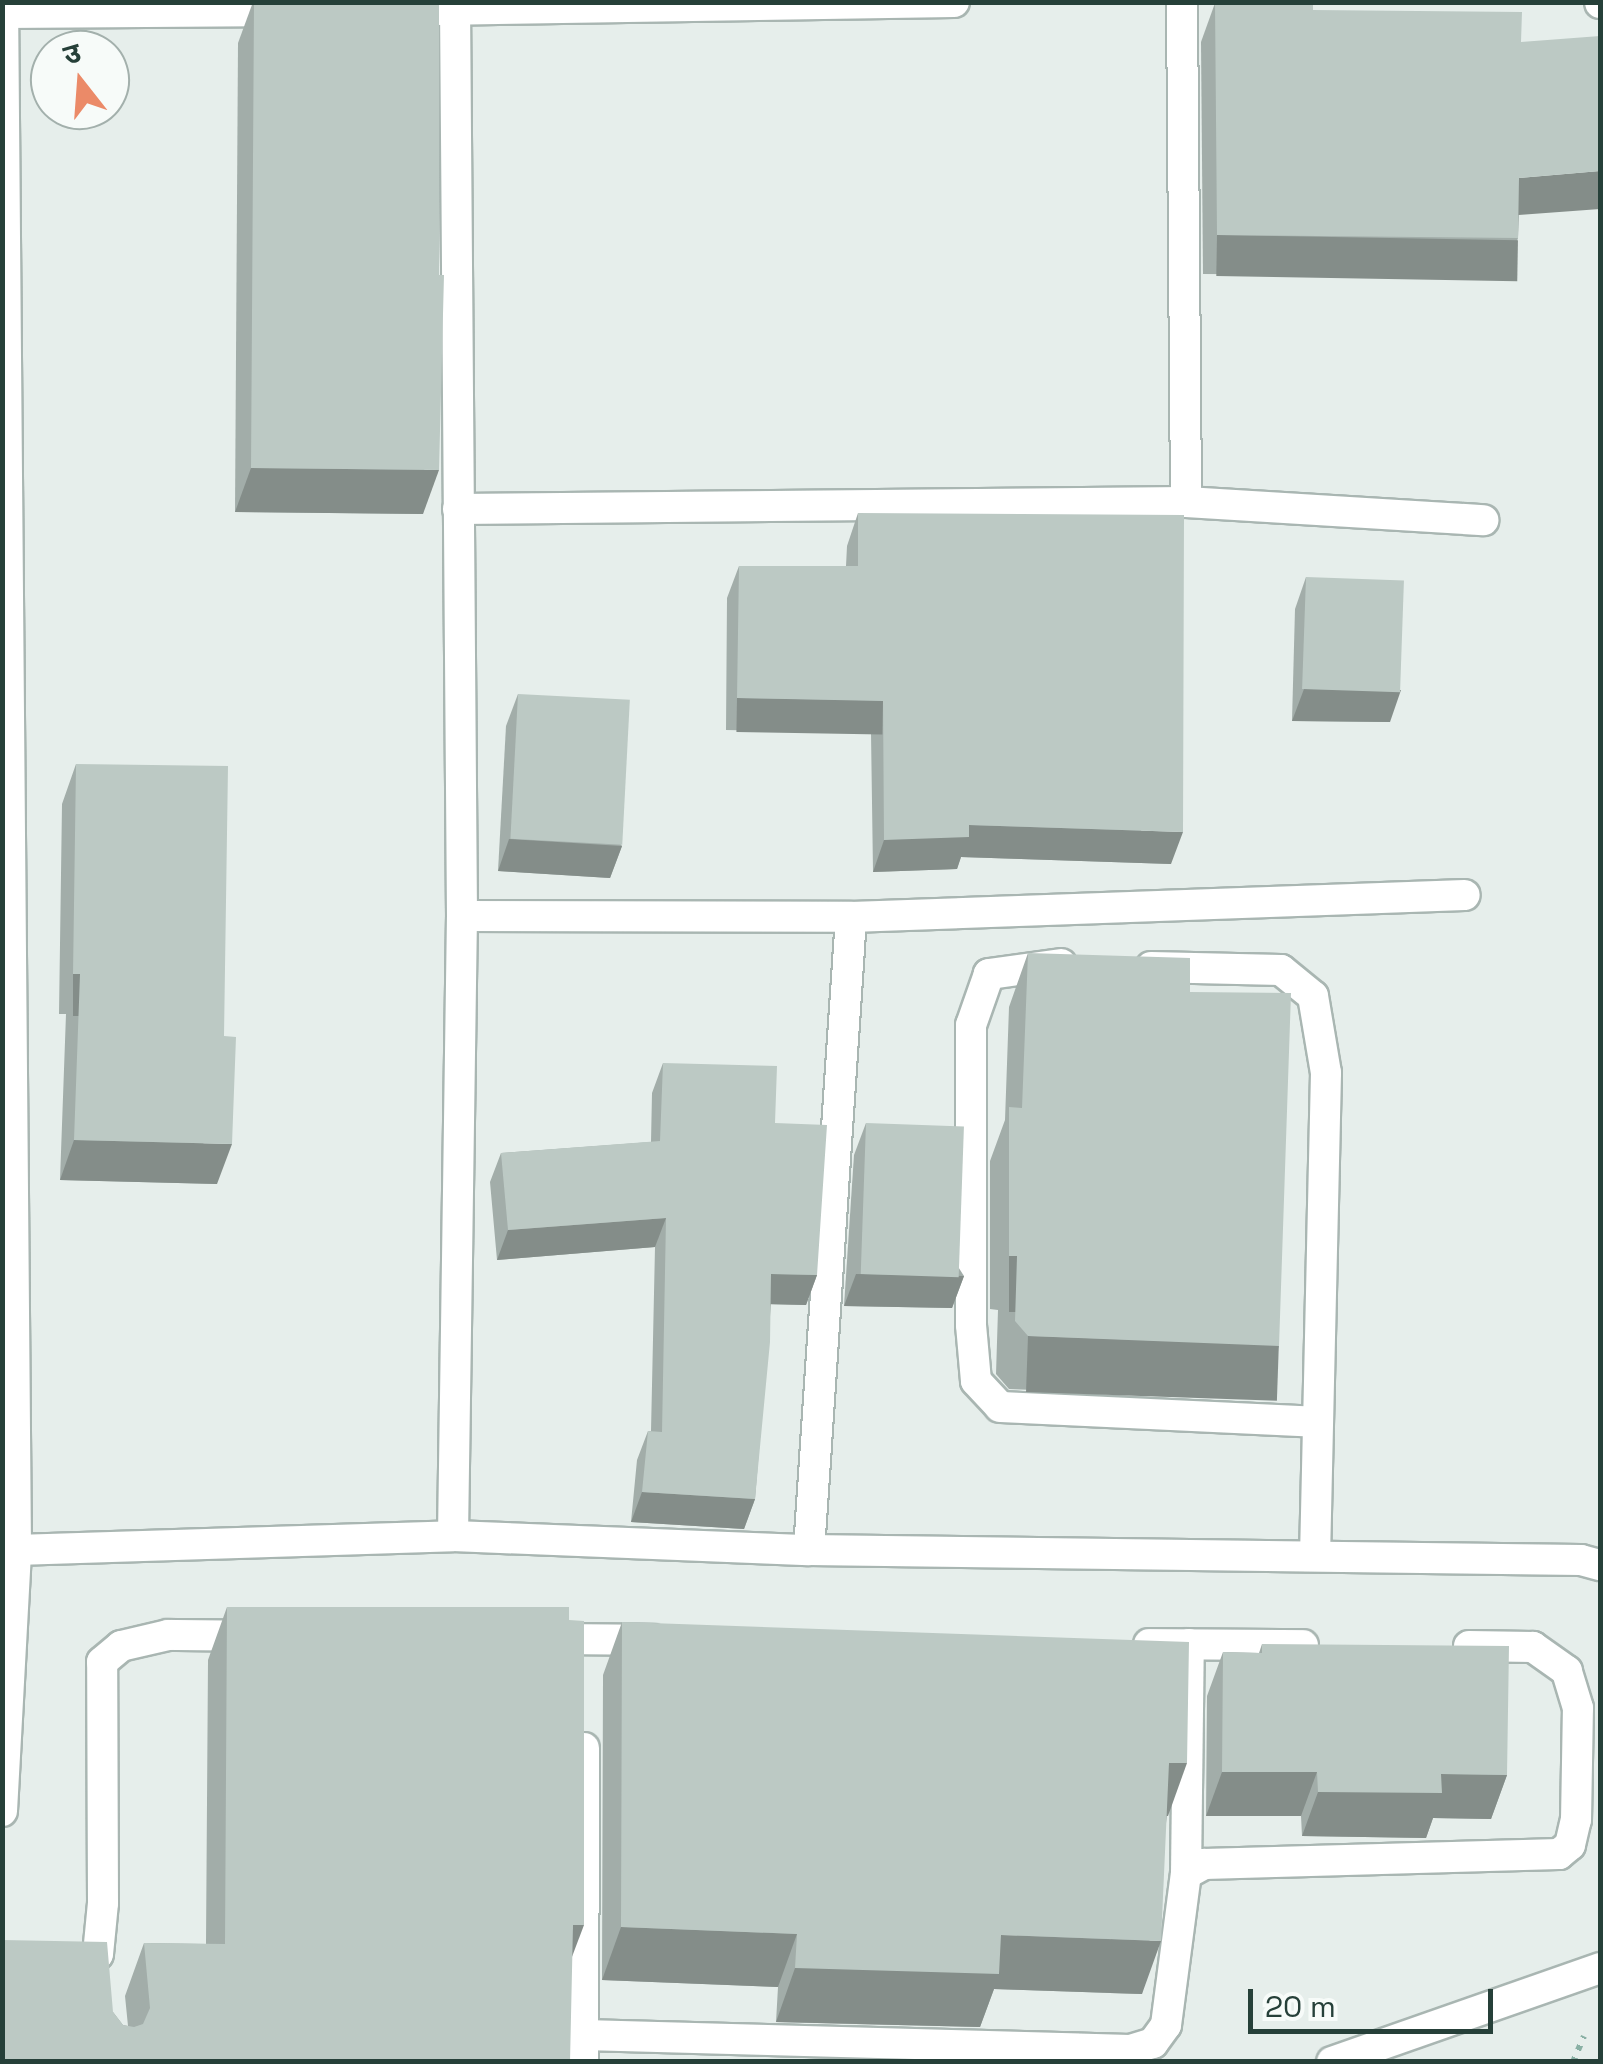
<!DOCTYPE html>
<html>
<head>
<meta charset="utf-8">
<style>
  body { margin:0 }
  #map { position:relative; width:1603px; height:2064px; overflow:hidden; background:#e6eeeb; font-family:"Space Grotesk","Noto Sans Devanagari",sans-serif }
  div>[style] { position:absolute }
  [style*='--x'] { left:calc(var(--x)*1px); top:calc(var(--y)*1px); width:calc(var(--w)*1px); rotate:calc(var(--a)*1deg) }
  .path>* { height:6px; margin-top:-3px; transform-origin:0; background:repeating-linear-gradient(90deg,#89b0a4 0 5px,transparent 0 13px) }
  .roads { filter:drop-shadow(2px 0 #a9b6b2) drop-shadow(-2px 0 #a9b6b2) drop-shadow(0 2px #a9b6b2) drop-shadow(0 -2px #a9b6b2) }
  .minor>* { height:30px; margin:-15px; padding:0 15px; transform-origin:15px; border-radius:15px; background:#fff }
  .wall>* { inset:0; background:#a2ada9 }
  .shaded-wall>* { inset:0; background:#848d89; transform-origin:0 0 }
  .building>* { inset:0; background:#bcc9c4; transform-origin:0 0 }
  span { translate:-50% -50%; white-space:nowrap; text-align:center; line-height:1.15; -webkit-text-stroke:9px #f7fbf9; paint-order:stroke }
  .frame { position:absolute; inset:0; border:5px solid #264039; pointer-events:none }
  .north { position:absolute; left:30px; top:30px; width:100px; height:100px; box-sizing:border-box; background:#f7fbf9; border:2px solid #a3b0ac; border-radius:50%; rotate:343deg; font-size:28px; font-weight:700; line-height:40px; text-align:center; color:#264039 }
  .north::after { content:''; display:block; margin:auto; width:35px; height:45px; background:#eb8a68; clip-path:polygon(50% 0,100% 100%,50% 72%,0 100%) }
  .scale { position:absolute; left:1248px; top:1989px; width:245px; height:45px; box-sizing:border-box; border:5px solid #264039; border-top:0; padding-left:12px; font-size:30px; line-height:35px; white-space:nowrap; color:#264039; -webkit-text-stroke:8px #f7fbf9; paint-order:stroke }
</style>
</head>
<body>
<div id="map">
  <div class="path">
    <i style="--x:1573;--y:2062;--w:28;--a:-67"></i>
  </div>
  <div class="roads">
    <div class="minor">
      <i style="--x:1182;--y:2;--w:500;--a:89.54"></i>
      <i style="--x:1600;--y:2;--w:1;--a:90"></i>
      <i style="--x:436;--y:10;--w:518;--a:-0.88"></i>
      <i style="--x:3;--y:13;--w:287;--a:-0.4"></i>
      <i style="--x:458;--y:509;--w:728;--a:-0.55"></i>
      <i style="--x:1186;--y:502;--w:298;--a:3.5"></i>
      <i style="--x:462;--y:916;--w:389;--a:0.1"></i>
      <i style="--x:851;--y:917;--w:614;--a:-2.05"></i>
      <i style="--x:1061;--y:964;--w:73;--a:172.1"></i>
      <i style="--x:989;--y:974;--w:54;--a:109.4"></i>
      <i style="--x:971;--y:1025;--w:300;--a:90"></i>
      <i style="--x:971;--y:1325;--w:56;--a:84.9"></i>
      <i style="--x:976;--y:1381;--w:35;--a:47"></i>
      <i style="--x:1000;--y:1407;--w:316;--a:2.7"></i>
      <i style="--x:1151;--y:967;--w:130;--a:1.3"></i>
      <i style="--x:1281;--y:970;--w:41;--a:39.1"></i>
      <i style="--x:1313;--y:996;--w:78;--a:80.4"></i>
      <i style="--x:1326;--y:1073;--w:483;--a:91.3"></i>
      <i style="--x:453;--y:1536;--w:620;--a:-89.17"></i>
      <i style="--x:462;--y:916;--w:906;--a:-90.44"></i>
      <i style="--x:16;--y:1550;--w:437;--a:-1.8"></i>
      <i style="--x:453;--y:1536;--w:356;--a:2.3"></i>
      <i style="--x:809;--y:1550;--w:772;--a:0.74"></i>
      <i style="--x:1581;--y:1560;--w:20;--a:15"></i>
      <i style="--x:809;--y:1550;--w:634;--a:-86.2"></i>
      <i style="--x:544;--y:1639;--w:109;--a:0.5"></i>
      <i style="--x:1149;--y:1644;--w:154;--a:0.4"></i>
      <i style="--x:2;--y:1811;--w:261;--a:-86.9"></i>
      <i style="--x:16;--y:1550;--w:1548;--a:-90.48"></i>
      <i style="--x:1186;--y:1874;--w:230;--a:-89.3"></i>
      <i style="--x:2;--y:1976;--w:52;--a:-1.1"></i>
      <i style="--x:54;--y:1975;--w:32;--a:-14"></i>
      <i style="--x:85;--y:1967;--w:18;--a:-45"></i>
      <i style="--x:98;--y:1954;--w:51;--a:-84.4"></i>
      <i style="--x:103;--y:1903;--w:241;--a:-90.2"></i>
      <i style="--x:102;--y:1662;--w:25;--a:-40"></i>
      <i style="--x:121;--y:1646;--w:48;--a:-13.2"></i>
      <i style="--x:168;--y:1635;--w:90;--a:0.6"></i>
      <i style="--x:584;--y:2035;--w:546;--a:1.57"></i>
      <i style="--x:1130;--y:2050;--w:24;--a:-17"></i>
      <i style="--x:1153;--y:2043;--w:22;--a:-54"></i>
      <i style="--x:1166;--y:2025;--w:152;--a:-82.5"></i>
      <i style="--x:1186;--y:1874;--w:21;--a:-29"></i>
      <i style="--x:1204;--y:1864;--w:355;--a:-1.6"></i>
      <i style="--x:1559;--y:1854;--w:14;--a:-39"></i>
      <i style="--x:1570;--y:1845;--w:26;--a:-77"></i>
      <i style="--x:1576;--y:1820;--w:112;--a:-89"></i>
      <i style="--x:1578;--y:1708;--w:39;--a:-107"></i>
      <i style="--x:1567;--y:1671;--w:42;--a:-144.8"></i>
      <i style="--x:1533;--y:1647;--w:64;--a:-179.1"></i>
      <i style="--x:583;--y:2062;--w:314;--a:-89.8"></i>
      <i style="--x:1332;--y:2062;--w:284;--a:-19.3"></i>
    </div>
  </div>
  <div class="wall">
    <i style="clip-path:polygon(253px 2px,439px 2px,423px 514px,235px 512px,238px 43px)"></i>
    <i style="clip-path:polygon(1215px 3px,1313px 10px,1519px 215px,1518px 238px,1505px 276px,1203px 274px,1201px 42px)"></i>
    <i style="clip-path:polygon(858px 513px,1171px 864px,961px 857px,957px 869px,873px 872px,871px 733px,726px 730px,727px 598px,739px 566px,846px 566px,847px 546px)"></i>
    <i style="clip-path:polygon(1306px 577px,1390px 722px,1292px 721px,1295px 609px)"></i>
    <i style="clip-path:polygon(518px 694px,622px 846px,610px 878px,498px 871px,506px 726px)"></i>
    <i style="clip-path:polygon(76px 764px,217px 1184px,60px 1180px,66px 1014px,59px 1014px,62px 804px)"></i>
    <i style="clip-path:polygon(1028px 953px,1190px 992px,1279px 1346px,1260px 1399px,1009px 1389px,996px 1374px,998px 1310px,990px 1309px,990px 1161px,1005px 1120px,1009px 1007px)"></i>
    <i style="clip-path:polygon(663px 1063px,775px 1123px,817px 1275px,806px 1305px,771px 1304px,755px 1499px,744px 1529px,631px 1522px,637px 1460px,648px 1431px,651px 1431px,655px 1247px,497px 1260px,490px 1182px,501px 1153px,651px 1142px,652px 1093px)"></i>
    <i style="clip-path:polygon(866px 1123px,964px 1276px,952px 1308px,844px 1306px,854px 1155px)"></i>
    <i style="clip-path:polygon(227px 1607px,584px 1925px,2px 2062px,113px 2012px,123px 2025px,128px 2026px,125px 1996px,144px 1943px,206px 1944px,208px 1660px)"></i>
    <i style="clip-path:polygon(622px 1622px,1168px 1816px,1167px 1816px,1142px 1994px,994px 1989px,980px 2027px,776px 2022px,778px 1987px,602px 1980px,603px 1675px)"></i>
    <i style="clip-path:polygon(1262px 1644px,1507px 1775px,1491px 1819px,1433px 1818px,1426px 1838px,1302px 1836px,1301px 1816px,1206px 1816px,1207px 1696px,1223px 1652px,1259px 1653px)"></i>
  </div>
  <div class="shaded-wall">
    <i style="clip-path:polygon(1600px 171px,1600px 209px,1505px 216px,1519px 178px)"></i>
    <i style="left:1217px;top:235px;width:301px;height:41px;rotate:1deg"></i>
    <i style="clip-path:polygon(251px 468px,439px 470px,423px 514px,235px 512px)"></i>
    <i style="clip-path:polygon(1304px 689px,1401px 690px,1390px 722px,1292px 721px)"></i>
    <i style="left:737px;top:698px;width:146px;height:34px;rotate:1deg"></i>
    <i style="clip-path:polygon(969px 825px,1183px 832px,1171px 864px,961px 857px,957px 869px,873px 872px,884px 840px)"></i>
    <i style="clip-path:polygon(509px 839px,622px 846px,610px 878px,498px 871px)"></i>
    <i style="left:73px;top:974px;width:7px;height:42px"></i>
    <i style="clip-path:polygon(74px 1140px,232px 1144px,217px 1184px,60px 1180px)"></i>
    <i style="clip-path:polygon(666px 1218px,655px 1247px,497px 1260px,508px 1230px)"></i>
    <i style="left:1009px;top:1256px;width:8px;height:56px"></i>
    <i style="clip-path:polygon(771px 1274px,817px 1275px,806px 1305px,760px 1304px)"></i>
    <i style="clip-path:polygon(856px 1274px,964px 1276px,952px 1308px,844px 1306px)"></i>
    <i style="left:1028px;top:1336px;width:251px;height:56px;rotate:2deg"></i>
    <i style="clip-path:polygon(642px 1492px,755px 1499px,744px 1529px,631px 1522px)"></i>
    <i style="clip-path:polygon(1169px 1763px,1187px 1763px,1168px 1816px,1149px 1816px)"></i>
    <i style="clip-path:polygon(1222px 1772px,1317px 1772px,1301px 1816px,1206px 1816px)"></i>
    <i style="clip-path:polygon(1441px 1774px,1507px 1775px,1491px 1819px,1433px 1818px,1426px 1838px,1302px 1836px,1318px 1792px)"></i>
    <i style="clip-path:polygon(573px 1925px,584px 1925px,564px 1978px)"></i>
    <i style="clip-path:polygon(621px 1927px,797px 1934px,778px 1987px,602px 1980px)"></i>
    <i style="clip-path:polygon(1001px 1935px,1161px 1941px,1142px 1994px,994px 1989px,980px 2027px,776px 2022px,795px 1968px)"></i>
  </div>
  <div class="building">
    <i style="clip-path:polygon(254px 2px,439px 2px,439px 275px,444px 275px,439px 470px,251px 468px)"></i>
    <i style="clip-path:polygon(1215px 3px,1313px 4px,1313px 10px,1522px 12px,1521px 42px,1600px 36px,1600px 171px,1519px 178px,1518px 238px,1217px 235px)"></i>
    <i style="clip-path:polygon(858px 513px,1184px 515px,1183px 832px,969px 825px,969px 837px,884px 840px,883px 701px,737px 698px,739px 566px,858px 566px)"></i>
    <i style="left:1306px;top:577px;width:98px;height:112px;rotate:2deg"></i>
    <i style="left:518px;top:694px;width:112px;height:145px;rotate:3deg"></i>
    <i style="clip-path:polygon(76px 764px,228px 766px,224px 1036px,236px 1037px,232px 1144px,74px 1140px,80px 974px,73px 974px)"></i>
    <i style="clip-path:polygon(1028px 953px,1190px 958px,1190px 992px,1291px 993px,1279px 1346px,1028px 1336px,1015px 1321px,1017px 1256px,1009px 1256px,1009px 1107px,1022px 1108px)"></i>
    <i style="clip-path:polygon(663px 1063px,777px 1066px,775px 1123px,827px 1125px,817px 1275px,771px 1274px,770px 1342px,755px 1499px,642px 1492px,648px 1431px,662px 1432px,666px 1218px,508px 1230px,501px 1153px,660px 1141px)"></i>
    <i style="left:866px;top:1123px;width:98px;height:151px;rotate:2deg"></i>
    <i style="clip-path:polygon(227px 1607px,569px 1607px,569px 1620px,584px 1621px,584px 1925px,573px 1925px,570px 2062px,2px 2062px,2px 1940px,107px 1942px,113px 2012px,123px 2025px,134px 2027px,143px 2024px,150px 2008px,144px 1943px,225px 1944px)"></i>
    <i style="clip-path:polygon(622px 1622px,1189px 1642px,1187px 1763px,1169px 1763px,1161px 1941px,1001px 1935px,999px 1974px,795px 1968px,797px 1934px,621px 1927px)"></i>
    <i style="clip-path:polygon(1262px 1644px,1509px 1646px,1507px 1775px,1441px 1774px,1442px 1793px,1318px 1792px,1317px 1772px,1222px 1772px,1223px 1652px,1262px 1653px)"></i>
  </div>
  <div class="frame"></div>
  <div class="north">उ</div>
  <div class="scale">20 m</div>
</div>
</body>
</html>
